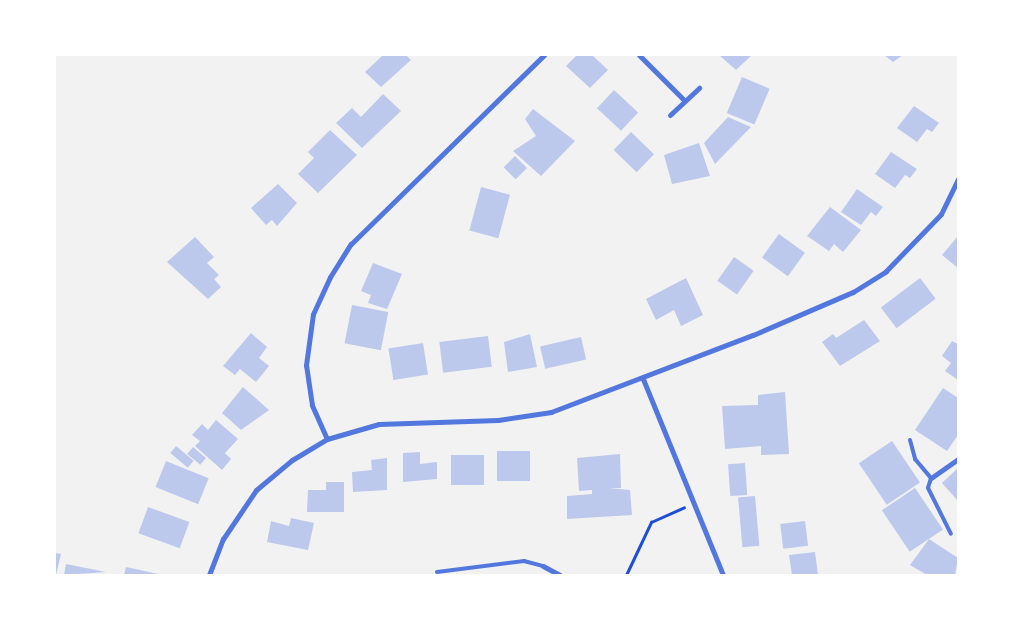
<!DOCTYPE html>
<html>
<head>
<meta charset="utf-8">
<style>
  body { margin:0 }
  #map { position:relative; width:1013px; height:630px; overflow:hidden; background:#f2f2f2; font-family:"Golos Text",sans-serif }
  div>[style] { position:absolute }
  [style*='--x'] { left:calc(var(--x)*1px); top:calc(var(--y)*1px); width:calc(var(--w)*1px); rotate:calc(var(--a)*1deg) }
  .building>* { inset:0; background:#bdc9ec; transform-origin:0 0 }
  .path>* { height:3px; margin:-1.5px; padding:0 1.5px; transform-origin:1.5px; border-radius:1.5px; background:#1d4ed8 }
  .service>* { height:4px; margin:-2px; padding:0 2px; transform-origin:2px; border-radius:2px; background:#5277de }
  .minor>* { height:5px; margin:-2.5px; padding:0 2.5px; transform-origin:2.5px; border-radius:2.5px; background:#5277de }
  span { translate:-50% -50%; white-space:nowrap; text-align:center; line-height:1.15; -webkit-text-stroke:5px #fff; paint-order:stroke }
  .frame { position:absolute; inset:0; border:56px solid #fff; pointer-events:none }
</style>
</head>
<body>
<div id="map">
  <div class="building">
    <i style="clip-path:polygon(383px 55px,406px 55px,411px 60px,381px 87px,365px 72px)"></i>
    <i style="clip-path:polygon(577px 55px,592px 55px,608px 70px,590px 88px,566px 66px)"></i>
    <i style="clip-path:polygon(719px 55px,752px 55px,736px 70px)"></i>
    <i style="clip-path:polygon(884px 55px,903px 55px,893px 62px)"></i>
    <i style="left:742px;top:77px;width:30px;height:39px;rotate:23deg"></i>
    <i style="left:614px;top:90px;width:33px;height:25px;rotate:43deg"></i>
    <i style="clip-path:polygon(383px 94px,401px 111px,362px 148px,336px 123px,352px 108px,361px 117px)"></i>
    <i style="clip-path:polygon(914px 106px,939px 123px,932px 132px,927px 129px,917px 142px,897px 128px)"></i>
    <i style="clip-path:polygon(533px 109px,575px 141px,541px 176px,513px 151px,536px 136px,525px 119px)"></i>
    <i style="clip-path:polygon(728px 117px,751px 127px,715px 164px,704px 143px)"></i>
    <i style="clip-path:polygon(330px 130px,357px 155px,318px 193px,298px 174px,314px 158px,308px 152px)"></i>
    <i style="left:631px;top:132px;width:32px;height:25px;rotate:44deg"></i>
    <i style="clip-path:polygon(699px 143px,710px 176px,672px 184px,664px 155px)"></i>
    <i style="clip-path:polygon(891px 152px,917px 169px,910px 178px,905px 175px,895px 188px,875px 174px)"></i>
    <i style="left:515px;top:156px;width:17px;height:16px;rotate:45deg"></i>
    <i style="clip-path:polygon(278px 184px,297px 203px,277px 226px,272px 220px,266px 225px,251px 208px)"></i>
    <i style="left:481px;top:187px;width:30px;height:45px;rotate:15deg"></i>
    <i style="clip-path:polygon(857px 189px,883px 207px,876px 216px,871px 212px,861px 225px,841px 212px)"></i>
    <i style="clip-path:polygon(830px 207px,861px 230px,843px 252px,834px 244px,829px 251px,807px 236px)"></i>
    <i style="left:779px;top:234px;width:32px;height:29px;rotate:36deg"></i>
    <i style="clip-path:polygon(958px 236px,958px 268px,942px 255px)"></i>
    <i style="clip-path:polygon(195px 237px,214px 257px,207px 263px,219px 275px,214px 279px,221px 287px,208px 299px,167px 262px)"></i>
    <i style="left:734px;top:257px;width:24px;height:29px;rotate:35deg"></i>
    <i style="clip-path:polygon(373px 263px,402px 274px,387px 309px,368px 303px,371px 295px,361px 291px)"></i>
    <i style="clip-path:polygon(686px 278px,703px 315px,681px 326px,674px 310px,656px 320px,646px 299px)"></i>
    <i style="left:920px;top:278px;width:26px;height:49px;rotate:53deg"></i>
    <i style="left:352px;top:305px;width:37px;height:39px;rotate:11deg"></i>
    <i style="clip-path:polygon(864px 320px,880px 341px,840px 366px,822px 342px,833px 334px,836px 338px)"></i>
    <i style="clip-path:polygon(251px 333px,267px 347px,259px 358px,269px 366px,256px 382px,240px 369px,235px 375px,223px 366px)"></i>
    <i style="clip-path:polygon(530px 334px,537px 367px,508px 372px,504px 342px)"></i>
    <i style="left:488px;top:336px;width:31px;height:49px;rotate:83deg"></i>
    <i style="left:581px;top:337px;width:23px;height:42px;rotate:77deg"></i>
    <i style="clip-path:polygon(952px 341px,958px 344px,958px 380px,945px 371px,951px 363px,942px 356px)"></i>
    <i style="left:423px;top:343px;width:32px;height:35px;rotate:81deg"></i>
    <i style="clip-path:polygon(243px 387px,269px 410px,241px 430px,222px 413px)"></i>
    <i style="clip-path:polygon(943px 388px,958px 398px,958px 435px,947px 451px,915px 430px)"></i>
    <i style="clip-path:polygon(785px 392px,789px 454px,761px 455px,761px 446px,725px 449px,722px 406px,758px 405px,758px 395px)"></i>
    <i style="clip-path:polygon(216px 420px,238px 439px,225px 453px,231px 459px,222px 470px,195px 446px,200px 441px,192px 435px,202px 424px,208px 430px)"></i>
    <i style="left:892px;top:441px;width:50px;height:40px;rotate:56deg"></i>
    <i style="left:176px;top:446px;width:23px;height:9px;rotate:40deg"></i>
    <i style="left:193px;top:447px;width:17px;height:9px;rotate:40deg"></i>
    <i style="left:530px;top:451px;width:30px;height:33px;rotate:90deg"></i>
    <i style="clip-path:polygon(420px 452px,420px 464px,437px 462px,437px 479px,403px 482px,403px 453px)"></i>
    <i style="clip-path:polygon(620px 454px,621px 488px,609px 488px,630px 490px,632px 515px,567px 519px,567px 496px,592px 494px,592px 490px,579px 491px,577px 458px)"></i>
    <i style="left:484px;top:455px;width:30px;height:33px;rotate:90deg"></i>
    <i style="clip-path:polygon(387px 458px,387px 490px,353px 492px,352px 472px,372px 470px,371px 460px)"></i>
    <i style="left:166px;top:461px;width:46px;height:28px;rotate:22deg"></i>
    <i style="left:745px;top:463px;width:32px;height:17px;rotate:86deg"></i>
    <i style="clip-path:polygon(958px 468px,958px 501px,942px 483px)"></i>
    <i style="clip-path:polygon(326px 482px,344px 482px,344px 512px,307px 512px,308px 490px,326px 490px)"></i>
    <i style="left:915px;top:488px;width:50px;height:40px;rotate:56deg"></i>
    <i style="left:755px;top:496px;width:50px;height:17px;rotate:85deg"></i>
    <i style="left:148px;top:507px;width:44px;height:28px;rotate:20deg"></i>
    <i style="clip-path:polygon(291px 518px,314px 523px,308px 550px,267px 542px,271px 521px,289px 526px)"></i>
    <i style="left:805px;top:521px;width:25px;height:25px;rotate:83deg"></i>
    <i style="clip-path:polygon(929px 539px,958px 558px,955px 575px,927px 575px,910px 565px)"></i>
    <i style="clip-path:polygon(815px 552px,818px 575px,792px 575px,789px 555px)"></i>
    <i style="clip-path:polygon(55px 553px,61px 554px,56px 575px,55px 575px)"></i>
    <i style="clip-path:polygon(66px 564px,106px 572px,64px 575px)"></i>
    <i style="clip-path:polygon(126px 567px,158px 574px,158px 575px,124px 575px)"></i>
  </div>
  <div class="path">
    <i style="--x:626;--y:575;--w:59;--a:-64.7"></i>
    <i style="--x:651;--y:522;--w:36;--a:-24"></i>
  </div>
  <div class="service">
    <i style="--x:910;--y:440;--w:20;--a:75"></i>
    <i style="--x:915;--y:459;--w:25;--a:50"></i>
    <i style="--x:931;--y:478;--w:10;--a:107"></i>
    <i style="--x:928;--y:488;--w:51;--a:63.4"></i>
    <i style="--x:437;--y:572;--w:88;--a:-7.2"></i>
    <i style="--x:524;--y:561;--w:20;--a:15"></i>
  </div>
  <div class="minor">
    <i style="--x:639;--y:55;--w:64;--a:45"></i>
    <i style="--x:670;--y:115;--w:40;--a:-43"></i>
    <i style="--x:643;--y:379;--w:212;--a:67.8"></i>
    <i style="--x:327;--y:439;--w:37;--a:-114"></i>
    <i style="--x:312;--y:405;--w:40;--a:-98.5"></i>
    <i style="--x:306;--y:365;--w:51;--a:-82.2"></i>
    <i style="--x:313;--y:314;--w:41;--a:-65.3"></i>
    <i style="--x:330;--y:277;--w:39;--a:-58"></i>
    <i style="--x:351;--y:244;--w:270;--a:-44.4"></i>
    <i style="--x:931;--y:478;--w:33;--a:-35"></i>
    <i style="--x:543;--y:566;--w:19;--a:28"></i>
    <i style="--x:209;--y:575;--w:39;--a:-69"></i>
    <i style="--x:223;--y:539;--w:59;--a:-56"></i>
    <i style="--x:256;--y:490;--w:47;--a:-39.8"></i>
    <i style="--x:292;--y:460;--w:41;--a:-31"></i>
    <i style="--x:327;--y:439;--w:54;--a:-16.1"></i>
    <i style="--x:379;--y:424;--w:119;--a:-1.9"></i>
    <i style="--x:498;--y:420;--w:54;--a:-8.6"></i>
    <i style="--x:551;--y:412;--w:216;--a:-20.9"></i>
    <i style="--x:753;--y:335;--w:109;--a:-23.3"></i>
    <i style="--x:853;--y:292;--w:39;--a:-32"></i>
    <i style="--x:886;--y:271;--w:79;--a:-46"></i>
    <i style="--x:941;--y:214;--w:39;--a:-64"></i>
  </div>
  <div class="frame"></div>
</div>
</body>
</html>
